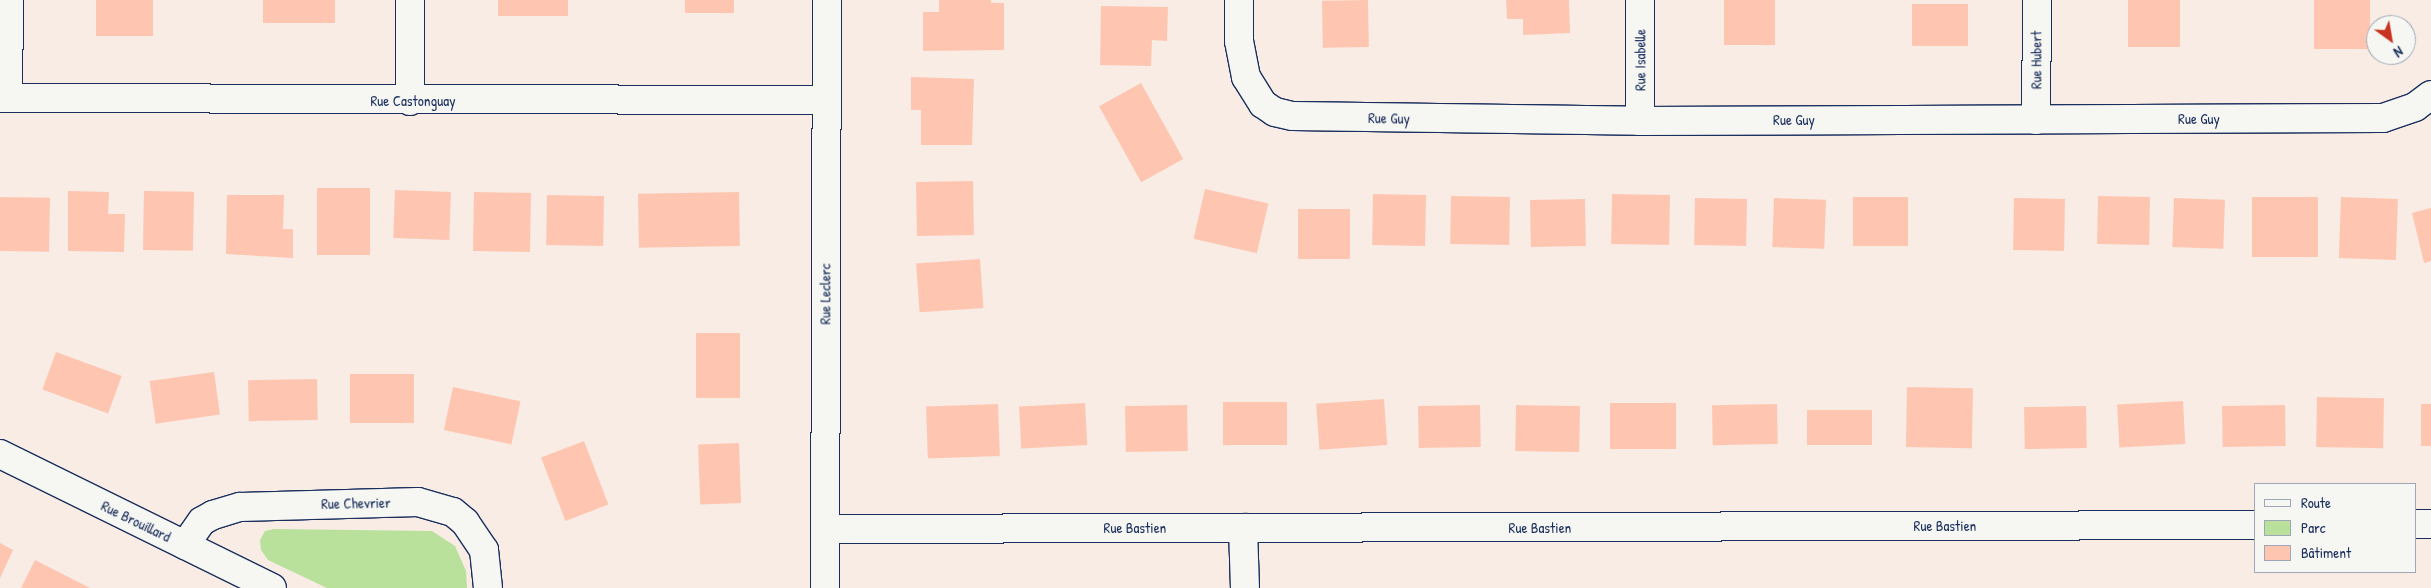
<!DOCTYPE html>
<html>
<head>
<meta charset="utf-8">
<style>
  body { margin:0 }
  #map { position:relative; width:2431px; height:588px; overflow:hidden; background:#f8ece5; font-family:"Patrick Hand",sans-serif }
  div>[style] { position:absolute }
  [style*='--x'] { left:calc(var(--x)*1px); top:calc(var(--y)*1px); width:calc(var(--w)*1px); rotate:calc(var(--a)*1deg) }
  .green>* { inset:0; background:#b9e19c }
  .building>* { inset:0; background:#fec6b1; transform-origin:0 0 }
  .roads { filter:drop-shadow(1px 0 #1b2f5e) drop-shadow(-1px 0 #1b2f5e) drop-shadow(0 1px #1b2f5e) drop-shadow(0 -1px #1b2f5e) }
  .minor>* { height:28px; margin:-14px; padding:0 14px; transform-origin:14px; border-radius:14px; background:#f6f6f2 }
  span { translate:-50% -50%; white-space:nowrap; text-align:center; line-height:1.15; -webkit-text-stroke:4px #f6f6f2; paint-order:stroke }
  .street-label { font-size:15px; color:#1b2f5e }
  .legend { position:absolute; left:2254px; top:483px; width:162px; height:90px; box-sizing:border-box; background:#f6f6f2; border:1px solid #9ea6b7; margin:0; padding:6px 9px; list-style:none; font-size:15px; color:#1b2f5e }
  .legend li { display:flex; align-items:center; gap:10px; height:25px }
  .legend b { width:25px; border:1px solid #9ea6b7 }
  .north { position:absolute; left:2366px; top:15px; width:50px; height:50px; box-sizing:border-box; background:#f6f6f2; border:1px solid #9ea6b7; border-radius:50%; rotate:148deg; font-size:14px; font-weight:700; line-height:20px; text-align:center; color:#1b2f5e }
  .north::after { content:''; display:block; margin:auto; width:18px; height:22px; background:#c8321e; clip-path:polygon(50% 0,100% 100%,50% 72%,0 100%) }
</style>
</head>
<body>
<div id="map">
  <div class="green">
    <i style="clip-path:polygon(274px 529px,432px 531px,455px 546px,466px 571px,467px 588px,327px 588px,268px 560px,261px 550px,260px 540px,265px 531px)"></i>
  </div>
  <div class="building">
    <i style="left:96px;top:0;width:57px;height:36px"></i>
    <i style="left:263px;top:0;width:72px;height:23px"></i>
    <i style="left:498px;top:0;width:70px;height:16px"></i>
    <i style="left:685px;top:0;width:49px;height:13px"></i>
    <i style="clip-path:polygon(939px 0,991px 0,991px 3px,1004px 3px,1004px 50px,923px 51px,923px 12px,939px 12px)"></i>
    <i style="left:1368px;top:0;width:47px;height:46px;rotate:89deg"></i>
    <i style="clip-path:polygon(1506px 0,1569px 0,1570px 33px,1523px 35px,1523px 19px,1507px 19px)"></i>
    <i style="left:1724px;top:0;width:51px;height:45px"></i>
    <i style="left:2128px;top:0;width:52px;height:47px"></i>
    <i style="left:2314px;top:0;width:56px;height:49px"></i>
    <i style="left:1912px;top:4px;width:56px;height:42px"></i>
    <i style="clip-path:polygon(1101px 6px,1168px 7px,1167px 41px,1152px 40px,1151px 66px,1100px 65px)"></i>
    <i style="clip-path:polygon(911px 77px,974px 79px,972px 145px,921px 145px,921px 110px,911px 110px)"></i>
    <i style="left:1141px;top:83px;width:87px;height:48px;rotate:61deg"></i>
    <i style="left:973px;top:181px;width:54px;height:57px;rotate:89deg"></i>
    <i style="left:370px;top:188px;width:67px;height:53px;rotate:90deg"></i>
    <i style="left:1205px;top:189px;width:65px;height:51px;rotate:13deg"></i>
    <i style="left:395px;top:190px;width:56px;height:48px;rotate:2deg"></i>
    <i style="clip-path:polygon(68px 191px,109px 192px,108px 214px,125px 214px,124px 252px,68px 251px)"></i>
    <i style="left:144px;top:191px;width:50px;height:59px;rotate:1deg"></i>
    <i style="left:474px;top:192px;width:57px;height:59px;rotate:1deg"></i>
    <i style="left:739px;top:192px;width:54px;height:101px;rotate:89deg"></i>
    <i style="left:1373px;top:194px;width:53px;height:51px;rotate:1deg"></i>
    <i style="left:1612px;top:194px;width:58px;height:50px;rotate:1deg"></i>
    <i style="clip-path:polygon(227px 195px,284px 195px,283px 229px,293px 229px,293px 258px,226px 254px)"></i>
    <i style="left:547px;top:195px;width:57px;height:50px;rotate:1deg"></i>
    <i style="left:1451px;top:196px;width:59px;height:48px;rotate:1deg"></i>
    <i style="left:2098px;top:196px;width:52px;height:48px;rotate:1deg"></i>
    <i style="left:0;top:197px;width:50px;height:54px;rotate:1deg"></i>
    <i style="left:1853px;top:197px;width:55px;height:49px"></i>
    <i style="left:2252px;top:197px;width:66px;height:60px"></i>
    <i style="left:2341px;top:197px;width:57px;height:61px;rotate:2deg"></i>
    <i style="left:1695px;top:198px;width:52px;height:47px;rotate:1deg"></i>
    <i style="left:1774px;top:198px;width:52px;height:49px;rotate:2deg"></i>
    <i style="left:2014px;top:198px;width:51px;height:52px;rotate:1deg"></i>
    <i style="left:2174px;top:198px;width:51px;height:49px;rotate:2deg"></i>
    <i style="left:1585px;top:199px;width:47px;height:55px;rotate:89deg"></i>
    <i style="clip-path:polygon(2431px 208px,2431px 261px,2424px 263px,2412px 213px)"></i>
    <i style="left:1298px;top:209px;width:52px;height:50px"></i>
    <i style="left:980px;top:259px;width:49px;height:64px;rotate:86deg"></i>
    <i style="left:740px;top:333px;width:65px;height:44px;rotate:90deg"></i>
    <i style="left:56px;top:352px;width:70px;height:40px;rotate:20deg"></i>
    <i style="left:214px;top:372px;width:43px;height:65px;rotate:82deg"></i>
    <i style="left:414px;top:374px;width:49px;height:64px;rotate:90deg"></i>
    <i style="left:317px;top:379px;width:41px;height:69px;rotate:89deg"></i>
    <i style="left:453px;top:387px;width:69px;height:44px;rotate:12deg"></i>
    <i style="left:1907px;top:387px;width:66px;height:60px;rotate:1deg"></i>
    <i style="left:2317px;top:397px;width:67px;height:50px;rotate:1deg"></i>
    <i style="left:1384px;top:399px;width:46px;height:68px;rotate:86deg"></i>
    <i style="left:2183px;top:401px;width:43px;height:66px;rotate:87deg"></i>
    <i style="left:1223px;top:402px;width:64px;height:43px"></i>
    <i style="left:1085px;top:403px;width:42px;height:66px;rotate:87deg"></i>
    <i style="left:1610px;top:403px;width:66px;height:46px"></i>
    <i style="left:998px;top:404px;width:52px;height:72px;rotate:88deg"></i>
    <i style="left:1777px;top:404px;width:40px;height:65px;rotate:89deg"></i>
    <i style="left:2421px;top:404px;width:10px;height:42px"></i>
    <i style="left:1187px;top:405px;width:46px;height:62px;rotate:89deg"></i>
    <i style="left:1480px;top:405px;width:42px;height:62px;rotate:89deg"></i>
    <i style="left:1516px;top:405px;width:64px;height:46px;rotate:1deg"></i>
    <i style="left:2285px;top:405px;width:41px;height:63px;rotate:89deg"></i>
    <i style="left:2086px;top:406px;width:42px;height:62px;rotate:89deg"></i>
    <i style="left:1807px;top:410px;width:65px;height:35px"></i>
    <i style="left:584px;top:441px;width:68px;height:46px;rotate:69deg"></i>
    <i style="left:739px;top:443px;width:60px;height:41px;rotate:88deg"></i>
    <i style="clip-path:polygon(0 543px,13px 550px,0 578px)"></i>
    <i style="clip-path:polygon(35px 560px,90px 588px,21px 588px)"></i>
  </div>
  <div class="roads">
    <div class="minor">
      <i style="--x:1239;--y:0;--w:41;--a:90"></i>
      <i style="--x:1239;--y:41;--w:37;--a:79"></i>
      <i style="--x:1246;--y:77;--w:32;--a:58"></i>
      <i style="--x:1263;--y:104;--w:14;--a:34"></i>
      <i style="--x:1275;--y:112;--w:18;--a:13"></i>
      <i style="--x:1293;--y:116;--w:347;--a:0.8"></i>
      <i style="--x:1640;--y:121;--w:743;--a:-0.23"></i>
      <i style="--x:2383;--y:118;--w:34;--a:-19"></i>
      <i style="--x:2415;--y:107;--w:20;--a:-37"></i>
      <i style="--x:0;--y:98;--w:826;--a:0.14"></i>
      <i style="--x:8;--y:98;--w:98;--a:-89.4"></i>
      <i style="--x:410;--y:101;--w:101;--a:-90"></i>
      <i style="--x:2036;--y:120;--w:120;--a:-89.5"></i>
      <i style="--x:1640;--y:121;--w:121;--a:-90"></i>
      <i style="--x:0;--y:454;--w:303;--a:26.2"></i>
      <i style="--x:2415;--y:524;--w:16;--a:0"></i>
      <i style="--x:1243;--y:528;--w:60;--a:88.1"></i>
      <i style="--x:826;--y:529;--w:1429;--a:-0.16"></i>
      <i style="--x:185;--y:545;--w:29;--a:-55"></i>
      <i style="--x:202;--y:521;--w:13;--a:-29"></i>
      <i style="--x:213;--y:515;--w:28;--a:-17"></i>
      <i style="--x:240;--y:507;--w:178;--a:-1.6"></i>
      <i style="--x:418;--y:502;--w:36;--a:16"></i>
      <i style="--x:453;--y:512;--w:16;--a:40"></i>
      <i style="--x:465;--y:522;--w:34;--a:56"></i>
      <i style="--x:484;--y:550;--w:38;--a:84"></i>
      <i style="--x:825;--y:588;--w:588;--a:-89.81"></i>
    </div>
  </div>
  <div class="street-label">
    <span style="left:1640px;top:60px;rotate:-90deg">Rue Isabelle</span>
    <span style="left:2036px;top:60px;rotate:-90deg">Rue Hubert</span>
    <span style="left:413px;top:101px">Rue Castonguay</span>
    <span style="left:1389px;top:118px;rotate:1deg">Rue Guy</span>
    <span style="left:2199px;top:119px">Rue Guy</span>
    <span style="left:1794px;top:120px">Rue Guy</span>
    <span style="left:825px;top:294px;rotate:-90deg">Rue Leclerc</span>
    <span style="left:356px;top:503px;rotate:-1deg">Rue Chevrier</span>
    <span style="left:136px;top:521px;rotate:26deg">Rue Brouillard</span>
    <span style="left:1945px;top:526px">Rue Bastien</span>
    <span style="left:1135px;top:528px">Rue Bastien</span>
    <span style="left:1540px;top:528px">Rue Bastien</span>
  </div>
  <ul class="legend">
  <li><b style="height:6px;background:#f6f6f2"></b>Route</li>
  <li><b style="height:14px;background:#b9e19c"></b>Parc</li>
  <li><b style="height:14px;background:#fec6b1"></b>Bâtiment</li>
  </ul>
  <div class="north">N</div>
</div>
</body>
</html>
